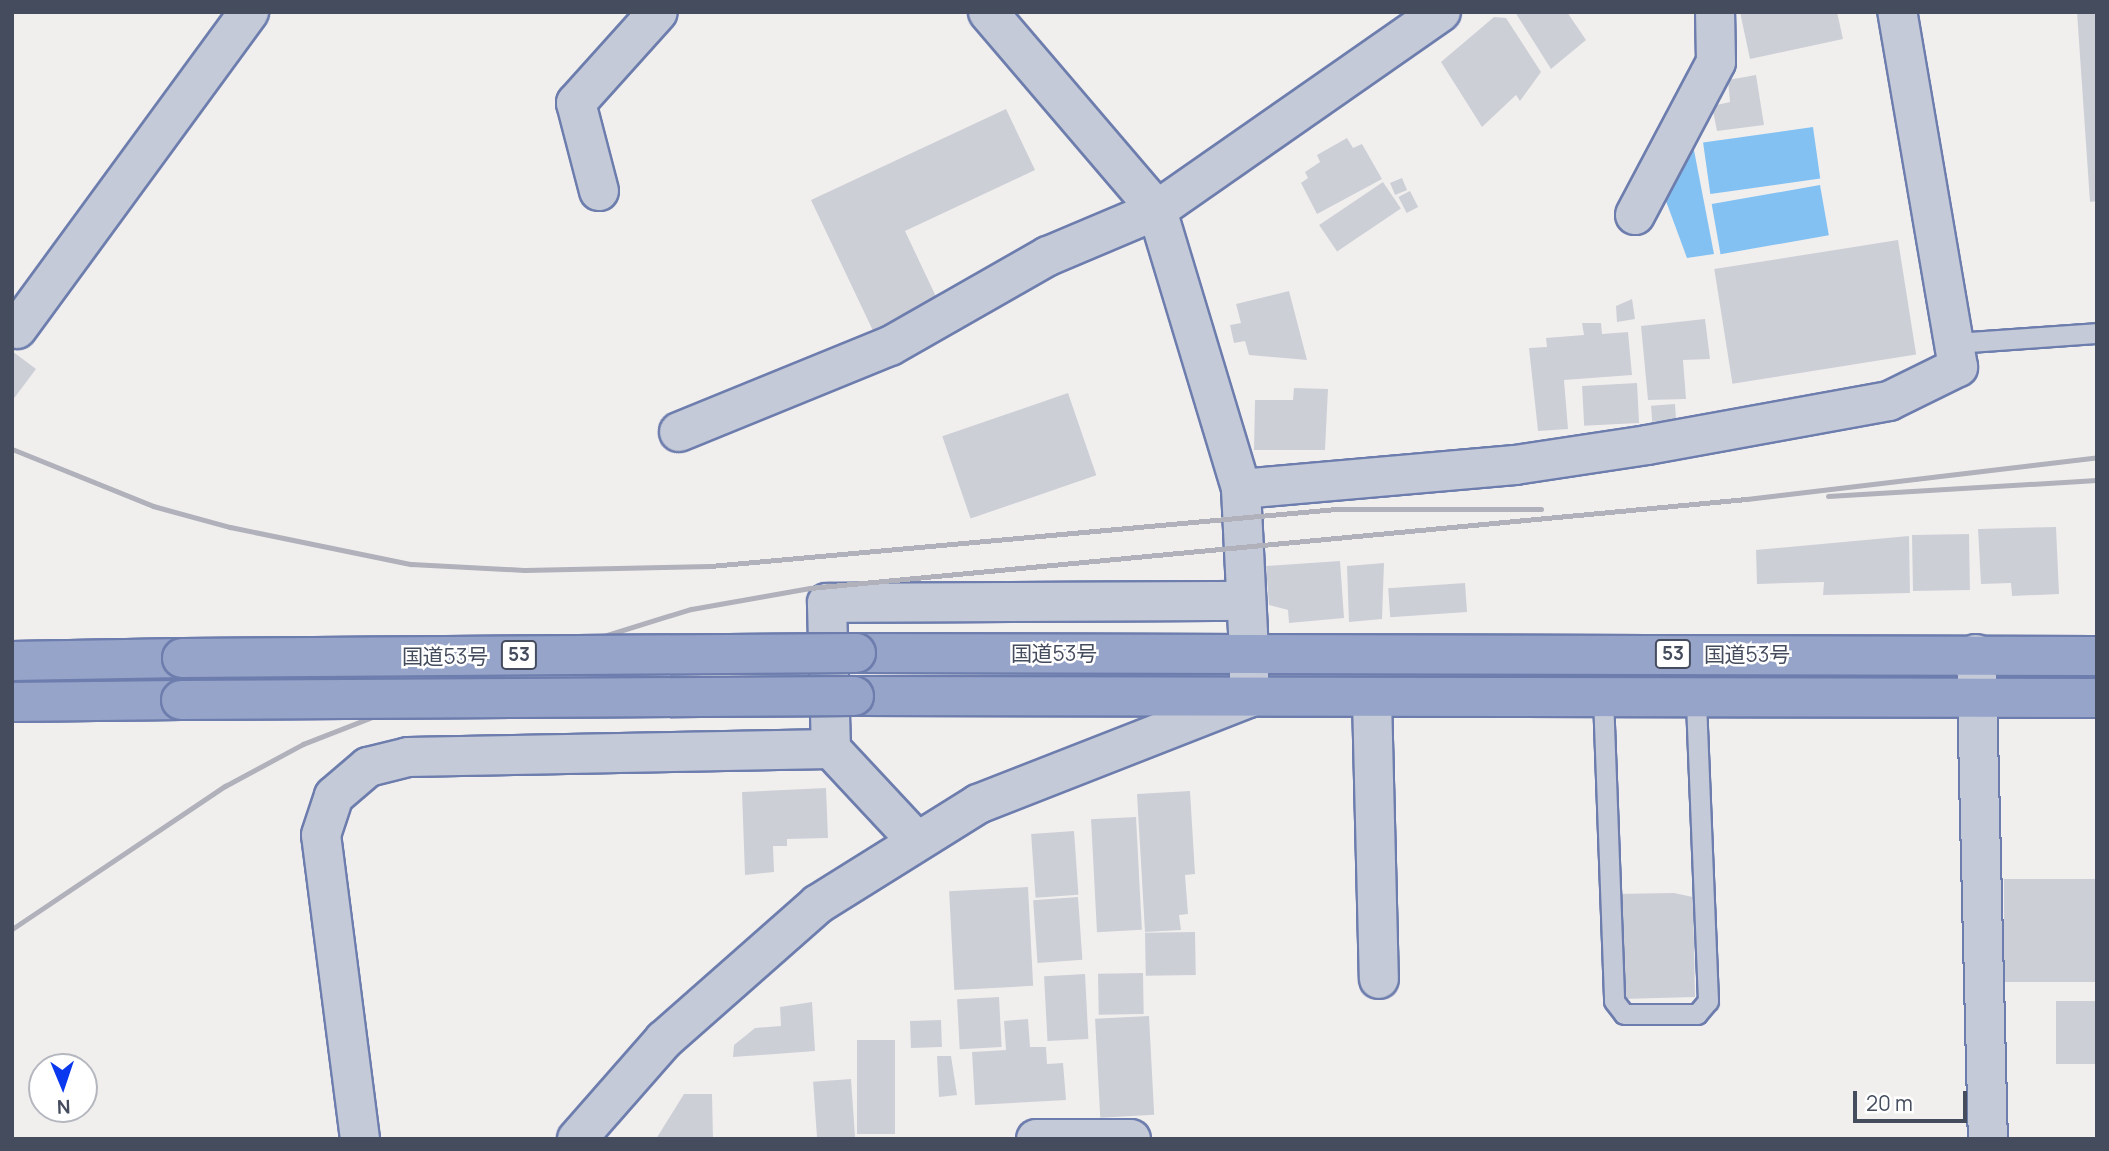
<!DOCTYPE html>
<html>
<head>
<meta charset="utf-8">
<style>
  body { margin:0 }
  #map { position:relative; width:2109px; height:1151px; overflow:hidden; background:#f1efee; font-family:Manrope,"Noto Sans JP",sans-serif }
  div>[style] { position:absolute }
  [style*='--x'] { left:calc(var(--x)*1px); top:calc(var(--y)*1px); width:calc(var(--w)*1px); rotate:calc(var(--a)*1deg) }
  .water>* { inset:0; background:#83c1f3; transform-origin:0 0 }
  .building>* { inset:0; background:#cdcfd7; transform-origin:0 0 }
  .roads { filter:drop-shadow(2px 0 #6d7dad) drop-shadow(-2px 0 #6d7dad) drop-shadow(0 2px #6d7dad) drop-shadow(0 -2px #6d7dad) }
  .service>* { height:19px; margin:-9.5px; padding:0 9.5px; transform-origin:9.5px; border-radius:9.5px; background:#c4cad8 }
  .minor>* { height:38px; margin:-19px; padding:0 19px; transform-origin:19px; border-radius:19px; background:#c4cad8 }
  .tertiary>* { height:38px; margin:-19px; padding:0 19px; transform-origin:19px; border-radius:19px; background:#c4cad8 }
  .trunk>* { height:38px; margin:-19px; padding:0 19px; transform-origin:19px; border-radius:19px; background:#97a4c9 }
  .rail>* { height:5px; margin:-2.5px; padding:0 2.5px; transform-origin:2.5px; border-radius:2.5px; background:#b0b1ba }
  .bridges { filter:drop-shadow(2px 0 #6d7dad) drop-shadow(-2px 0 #6d7dad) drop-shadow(0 2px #6d7dad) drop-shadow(0 -2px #6d7dad) }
  .trunk-bridge>* { height:38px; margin:-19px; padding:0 19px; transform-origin:19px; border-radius:19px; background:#97a4c9 }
  span { translate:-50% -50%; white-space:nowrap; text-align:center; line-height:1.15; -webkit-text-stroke:5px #fff; paint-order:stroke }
  .shield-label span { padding:2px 5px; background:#fff; border:2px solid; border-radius:5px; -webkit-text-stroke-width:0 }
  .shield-label { font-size:19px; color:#454c5e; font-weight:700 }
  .street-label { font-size:21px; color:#454c5e }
  .frame { position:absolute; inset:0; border:14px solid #454c5e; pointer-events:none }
  .north { position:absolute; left:28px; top:1053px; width:70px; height:70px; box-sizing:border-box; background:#fff; border:2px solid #b5b7bf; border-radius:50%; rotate:178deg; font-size:19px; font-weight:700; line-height:28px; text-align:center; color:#454c5e }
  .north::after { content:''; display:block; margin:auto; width:24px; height:32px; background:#0a38ef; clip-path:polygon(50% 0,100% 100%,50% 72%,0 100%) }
  .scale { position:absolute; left:1853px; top:1091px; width:114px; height:32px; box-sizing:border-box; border:4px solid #454c5e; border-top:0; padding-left:9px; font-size:21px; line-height:24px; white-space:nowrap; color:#454c5e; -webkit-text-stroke:5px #fff; paint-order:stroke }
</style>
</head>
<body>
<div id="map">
  <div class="water">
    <i style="left:1813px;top:127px;width:52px;height:111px;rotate:82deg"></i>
    <i style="clip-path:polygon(1693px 145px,1714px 254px,1687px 258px,1663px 193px)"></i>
    <i style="left:1820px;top:185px;width:51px;height:110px;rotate:80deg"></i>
  </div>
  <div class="building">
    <i style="clip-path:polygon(1515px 12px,1567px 12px,1586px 40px,1551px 69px)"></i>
    <i style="clip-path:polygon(1740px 12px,1837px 12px,1843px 39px,1750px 59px)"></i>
    <i style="clip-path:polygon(2077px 12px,2097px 12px,2097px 201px,2090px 202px)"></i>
    <i style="clip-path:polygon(1494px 17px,1506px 18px,1541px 72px,1520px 101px,1516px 95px,1482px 127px,1441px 62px)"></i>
    <i style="clip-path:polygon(1756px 75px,1764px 125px,1717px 131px,1712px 106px,1730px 102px,1728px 80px)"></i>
    <i style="clip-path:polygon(1006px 109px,1035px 170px,905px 231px,940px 305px,875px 335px,811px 200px)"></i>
    <i style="clip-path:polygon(1347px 138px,1353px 148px,1362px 144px,1382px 179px,1317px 214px,1301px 183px,1308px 178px,1305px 172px,1320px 162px,1317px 155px)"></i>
    <i style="left:1402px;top:178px;width:13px;height:13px;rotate:67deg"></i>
    <i style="left:1383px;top:182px;width:32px;height:77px;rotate:56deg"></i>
    <i style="left:1410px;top:191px;width:18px;height:13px;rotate:63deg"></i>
    <i style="left:1898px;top:240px;width:116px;height:186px;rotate:81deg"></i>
    <i style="clip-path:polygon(1289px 291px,1307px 360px,1249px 355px,1245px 341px,1234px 343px,1230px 325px,1241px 323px,1236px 304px)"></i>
    <i style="clip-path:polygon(1632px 299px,1635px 319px,1617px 322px,1616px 306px)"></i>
    <i style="clip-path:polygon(1705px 319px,1710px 359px,1683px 360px,1686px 399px,1648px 400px,1641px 326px)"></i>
    <i style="clip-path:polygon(1582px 323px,1601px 323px,1602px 334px,1628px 332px,1632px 375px,1564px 380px,1568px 429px,1538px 431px,1529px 348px,1547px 347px,1546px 338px,1584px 335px)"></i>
    <i style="clip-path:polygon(12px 351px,36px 369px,12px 401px)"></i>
    <i style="left:1637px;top:383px;width:40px;height:55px;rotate:87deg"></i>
    <i style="clip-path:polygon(1294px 388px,1328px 389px,1325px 450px,1254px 450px,1255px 400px,1293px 400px)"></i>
    <i style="left:1068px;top:393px;width:87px;height:133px;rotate:71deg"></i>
    <i style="left:1675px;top:404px;width:16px;height:24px;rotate:86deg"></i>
    <i style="clip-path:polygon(2056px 527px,2059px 594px,2012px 596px,2011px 583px,1981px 584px,1978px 529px)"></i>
    <i style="left:1969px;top:534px;width:56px;height:57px;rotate:89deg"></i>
    <i style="clip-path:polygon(1909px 536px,1910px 593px,1823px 595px,1824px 582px,1757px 584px,1756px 550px)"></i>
    <i style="clip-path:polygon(1340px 561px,1344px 618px,1289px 623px,1288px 610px,1269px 605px,1266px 566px)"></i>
    <i style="clip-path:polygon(1384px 563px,1382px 619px,1349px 622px,1347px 566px)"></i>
    <i style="left:1465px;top:583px;width:29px;height:77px;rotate:86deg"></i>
    <i style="clip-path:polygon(826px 788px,828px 838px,787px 839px,787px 846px,773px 846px,774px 872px,745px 875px,742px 792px)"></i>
    <i style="clip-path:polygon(1190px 791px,1195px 874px,1185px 875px,1188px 914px,1179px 915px,1181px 930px,1145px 932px,1137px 794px)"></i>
    <i style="left:1136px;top:817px;width:113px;height:45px;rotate:87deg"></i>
    <i style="left:1074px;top:831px;width:64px;height:43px;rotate:86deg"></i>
    <i style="left:2097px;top:879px;width:103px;height:93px;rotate:90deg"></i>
    <i style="left:1028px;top:887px;width:99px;height:79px;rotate:87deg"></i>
    <i style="clip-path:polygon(1674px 893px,1693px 897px,1695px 997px,1623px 999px,1622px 949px,1616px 949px,1621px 904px,1614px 904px,1614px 894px)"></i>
    <i style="left:1078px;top:897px;width:63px;height:45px;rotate:86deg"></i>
    <i style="left:1195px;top:932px;width:43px;height:50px;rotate:89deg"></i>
    <i style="left:1143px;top:973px;width:41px;height:45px;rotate:89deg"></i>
    <i style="left:1085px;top:974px;width:65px;height:41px;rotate:87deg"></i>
    <i style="left:999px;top:997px;width:50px;height:42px;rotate:87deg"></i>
    <i style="left:2097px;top:1001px;width:63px;height:41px;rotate:90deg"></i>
    <i style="clip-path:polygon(812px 1002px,815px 1051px,733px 1057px,734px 1045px,755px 1028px,781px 1026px,780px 1007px)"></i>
    <i style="left:1149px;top:1016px;width:99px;height:54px;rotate:87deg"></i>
    <i style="clip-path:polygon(1028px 1019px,1030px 1047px,1046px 1047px,1047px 1064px,1063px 1063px,1066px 1100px,975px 1105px,972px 1052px,1006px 1050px,1004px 1021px)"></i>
    <i style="left:941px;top:1020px;width:27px;height:31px;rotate:88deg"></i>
    <i style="left:857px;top:1040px;width:38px;height:94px"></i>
    <i style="clip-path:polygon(937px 1056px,951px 1056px,957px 1095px,939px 1097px)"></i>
    <i style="left:851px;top:1079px;width:60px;height:38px;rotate:86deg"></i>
    <i style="clip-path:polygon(684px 1094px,712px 1094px,713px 1139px,656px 1139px)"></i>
  </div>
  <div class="roads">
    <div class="service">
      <i style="--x:1954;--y:343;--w:143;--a:-4"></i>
      <i style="--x:1603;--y:697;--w:304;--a:87.9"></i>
      <i style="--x:1614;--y:1001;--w:16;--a:52"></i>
      <i style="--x:1624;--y:1014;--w:73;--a:0"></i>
      <i style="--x:1697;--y:1014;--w:17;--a:-50"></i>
      <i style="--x:1708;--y:1001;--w:304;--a:-92.3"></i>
    </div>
    <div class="minor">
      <i style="--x:988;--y:12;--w:260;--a:49.5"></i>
      <i style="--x:1157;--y:210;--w:291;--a:73.2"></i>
      <i style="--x:1241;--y:489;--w:164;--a:87.2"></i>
      <i style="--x:599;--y:191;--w:91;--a:-104.6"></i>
      <i style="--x:576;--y:103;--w:122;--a:-48"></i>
      <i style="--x:1635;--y:215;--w:173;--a:-62.1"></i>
      <i style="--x:1716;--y:62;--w:50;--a:-91.1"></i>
      <i style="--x:17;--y:329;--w:393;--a:-53.8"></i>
      <i style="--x:679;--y:432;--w:228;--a:-22.2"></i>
      <i style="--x:890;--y:346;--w:182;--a:-29.7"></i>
      <i style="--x:1048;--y:256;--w:118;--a:-22.9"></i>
      <i style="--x:1157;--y:210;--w:346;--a:-34.9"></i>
      <i style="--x:1241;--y:489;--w:275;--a:-5"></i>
      <i style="--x:1515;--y:465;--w:134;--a:-8.6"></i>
      <i style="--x:1647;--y:445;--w:246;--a:-10.3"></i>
      <i style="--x:1889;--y:401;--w:77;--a:-26.2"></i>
      <i style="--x:1958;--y:367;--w:360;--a:-99.7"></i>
      <i style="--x:1976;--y:654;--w:485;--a:88.6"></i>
      <i style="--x:1372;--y:698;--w:281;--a:88.6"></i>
      <i style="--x:831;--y:749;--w:146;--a:-91.6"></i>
      <i style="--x:827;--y:603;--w:419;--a:-0.3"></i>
      <i style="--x:360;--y:1139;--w:306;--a:-97.3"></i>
      <i style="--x:321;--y:835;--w:41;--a:-71.6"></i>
      <i style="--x:334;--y:796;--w:45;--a:-40.5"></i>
      <i style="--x:368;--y:767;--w:41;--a:-14"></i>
      <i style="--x:408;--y:757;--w:423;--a:-1.1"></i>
      <i style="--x:831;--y:749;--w:122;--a:47"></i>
      <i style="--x:1036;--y:1139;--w:95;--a:0"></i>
    </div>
    <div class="tertiary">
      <i style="--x:577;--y:1139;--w:132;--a:-48.7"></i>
      <i style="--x:664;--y:1040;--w:205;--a:-41.4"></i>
      <i style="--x:818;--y:904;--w:189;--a:-32"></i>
      <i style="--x:978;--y:804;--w:291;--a:-21.4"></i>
      <i style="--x:1249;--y:698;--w:45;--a:-90"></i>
    </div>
    <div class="trunk">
      <i style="--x:856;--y:653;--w:1241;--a:0.14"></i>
      <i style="--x:12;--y:661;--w:170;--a:-1"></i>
      <i style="--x:854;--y:696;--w:1243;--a:0.09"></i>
      <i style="--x:12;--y:702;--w:169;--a:-0.7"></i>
    </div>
  </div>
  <div class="rail">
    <i style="--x:12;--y:449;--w:152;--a:22"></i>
    <i style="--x:153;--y:506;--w:80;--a:15.3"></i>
    <i style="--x:230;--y:527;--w:185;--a:11.6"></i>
    <i style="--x:411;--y:564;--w:113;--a:3"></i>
    <i style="--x:524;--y:570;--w:186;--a:-1.2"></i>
    <i style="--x:710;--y:566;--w:629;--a:-5.2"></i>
    <i style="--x:1336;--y:509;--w:205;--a:0"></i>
    <i style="--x:1828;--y:496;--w:269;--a:-3.4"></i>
    <i style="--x:12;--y:929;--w:257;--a:-33.9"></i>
    <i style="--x:225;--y:786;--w:89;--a:-28.3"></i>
    <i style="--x:303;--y:744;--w:195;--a:-21.3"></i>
    <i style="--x:485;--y:673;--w:216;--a:-17.3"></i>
    <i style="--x:691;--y:609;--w:121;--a:-10"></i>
    <i style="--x:810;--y:588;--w:941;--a:-5.43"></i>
    <i style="--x:1747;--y:499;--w:353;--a:-6.8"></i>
  </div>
  <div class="bridges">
    <div class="trunk-bridge">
      <i style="--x:182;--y:658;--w:674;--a:-0.43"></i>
      <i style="--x:181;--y:700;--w:673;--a:-0.34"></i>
    </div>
  </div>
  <div class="shield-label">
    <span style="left:1673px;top:654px">53</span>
    <span style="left:519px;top:655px">53</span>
  </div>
  <div class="street-label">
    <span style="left:1054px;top:653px">国道53号</span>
    <span style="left:1747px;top:654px">国道53号</span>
    <span style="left:445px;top:656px">国道53号</span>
  </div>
  <div class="frame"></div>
  <div class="north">N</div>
  <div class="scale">20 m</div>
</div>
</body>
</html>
